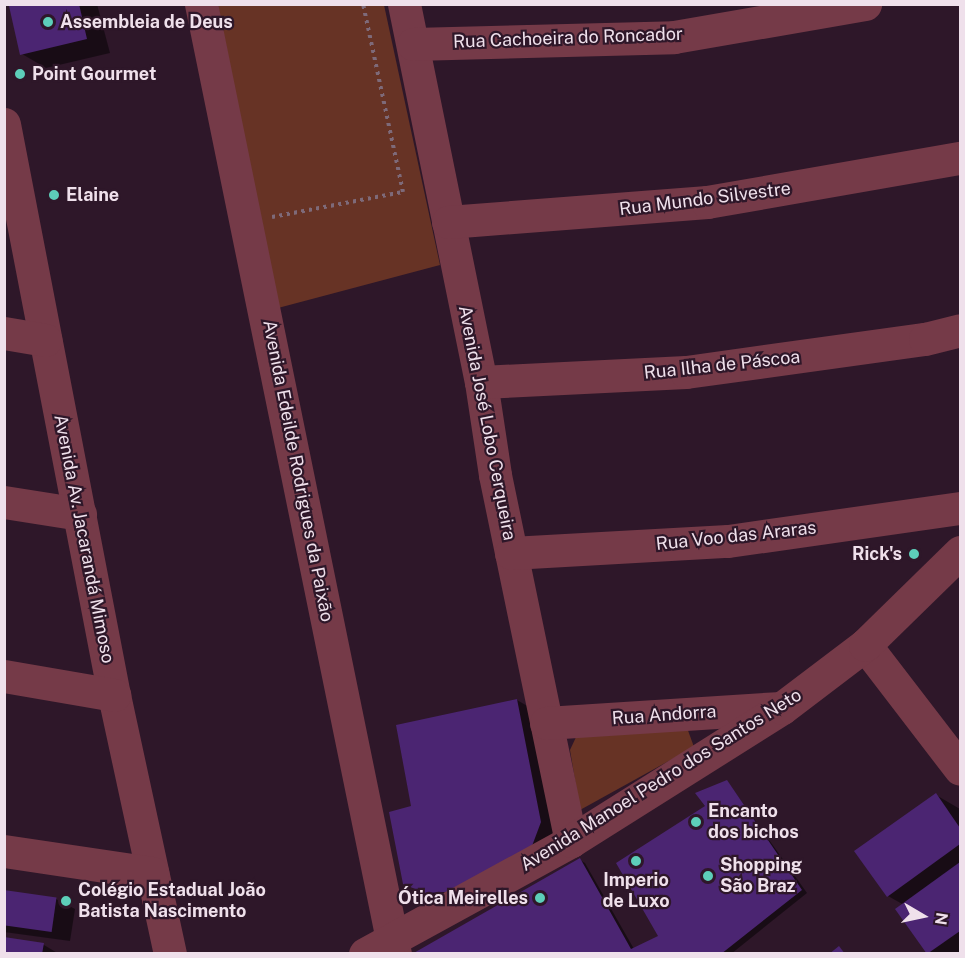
<!DOCTYPE html>
<html>
<head>
<meta charset="utf-8">
<style>
  body { margin:0 }
  #map { position:relative; width:965px; height:958px; overflow:hidden; background:#2e1729; font-family:"Public Sans",sans-serif }
  div>[style] { position:absolute }
  [style*='--x'] { left:calc(var(--x)*1px); top:calc(var(--y)*1px); width:calc(var(--w)*1px); rotate:calc(var(--a)*1deg) }
  .green>* { inset:0; background:#673325 }
  .shadow>* { inset:0; background:#0007 }
  .building>* { inset:0; background:#4b2572; transform-origin:0 0 }
  .path>* { height:4px; margin-top:-2px; transform-origin:0; background:repeating-linear-gradient(90deg,#7e6a79 0 3px,transparent 0 7.5px) }
  .minor>* { height:33px; margin:-16.5px; padding:0 16.5px; transform-origin:16.5px; border-radius:16.5px; background:#753a48 }
  .dots>* { width:16px; height:16px; translate:-50% -50%; box-sizing:border-box; border:3px solid #2e1729; border-radius:50% }
  span { translate:-50% -50%; white-space:nowrap; text-align:center; line-height:1.15; -webkit-text-stroke:4.5px #2e1729; paint-order:stroke }
  .poi-label { font-size:18px; color:#efe0eb; font-weight:700 }
  .left { translate:0 -50%; text-align:left }
  .right { translate:-100% -50%; text-align:right }
  .street-label { font-size:18px; color:#efe0eb }
  .frame { position:absolute; inset:0; border:6px solid #efe0eb; pointer-events:none }
  .north { position:absolute; left:893px; top:886px; width:60px; height:60px; -webkit-text-stroke:4px #2e1729; paint-order:stroke; rotate:99deg; font-size:16px; font-weight:700; line-height:24px; text-align:center; color:#efe0eb }
  .north::after { content:''; display:block; margin:auto; width:21px; height:27px; background:#efe0eb; clip-path:polygon(50% 0,100% 100%,50% 72%,0 100%) }
</style>
</head>
<body>
<div id="map">
  <div class="green">
    <i style="clip-path:polygon(218px 5px,384px 5px,440px 265px,278px 308px)"></i>
    <i style="clip-path:polygon(686px 725px,694px 747px,580px 810px,570px 750px,577px 735px)"></i>
  </div>
  <div class="shadow">
    <i style="clip-path:polygon(21px 4px,97px 4px,110px 53px,46px 68px,22px 54px,11px 7px)"></i>
    <i style="clip-path:polygon(517px 700px,541px 714px,564px 837px,450px 906px,405px 883px,412px 807px)"></i>
    <i style="clip-path:polygon(727px 781px,807px 893px,731px 954px,415px 954px,580px 860px,585px 863px,634px 949px,660px 936px,707px 806px)"></i>
    <i style="clip-path:polygon(936px 795px,960px 809px,960px 954px,928px 954px,897px 909px,904px 905px,888px 896px)"></i>
    <i style="clip-path:polygon(4px 891px,56px 899px,75px 909px,70px 941px,4px 932px)"></i>
    <i style="clip-path:polygon(44px 945px,59px 954px,4px 954px)"></i>
  </div>
  <div class="building">
    <i style="clip-path:polygon(79px 4px,87px 39px,20px 55px,9px 6px)"></i>
    <i style="clip-path:polygon(517px 699px,541px 822px,532px 846px,448px 892px,425px 893px,403px 884px,389px 812px,411px 806px,396px 725px)"></i>
    <i style="clip-path:polygon(727px 780px,802px 890px,721px 954px,412px 954px,580px 858px,631px 949px,658px 936px,616px 863px,705px 806px,695px 793px)"></i>
    <i style="clip-path:polygon(936px 793px,960px 828px,960px 844px,887px 897px,854px 851px)"></i>
    <i style="clip-path:polygon(960px 862px,960px 931px,927px 954px,895px 909px)"></i>
    <i style="left:4px;top:890px;width:53px;height:35px;rotate:8deg"></i>
    <i style="clip-path:polygon(4px 937px,44px 943px,42px 954px,4px 954px)"></i>
    <i style="clip-path:polygon(839px 946px,845px 954px,829px 954px)"></i>
  </div>
  <div class="path">
    <i style="--x:272;--y:217;--w:133;--a:-10.8"></i>
    <i style="--x:403;--y:192;--w:192;--a:-102"></i>
  </div>
  <div class="minor">
    <i style="--x:201;--y:4;--w:970;--a:78.46"></i>
    <i style="--x:404;--y:4;--w:386;--a:78.5"></i>
    <i style="--x:481;--y:382;--w:94;--a:81.4"></i>
    <i style="--x:495;--y:475;--w:374;--a:78.3"></i>
    <i style="--x:413;--y:44;--w:261;--a:-1.5"></i>
    <i style="--x:674;--y:37;--w:194;--a:-9.8"></i>
    <i style="--x:4;--y:124;--w:581;--a:79.1"></i>
    <i style="--x:114;--y:695;--w:265;--a:77.8"></i>
    <i style="--x:448;--y:222;--w:260;--a:-4.4"></i>
    <i style="--x:707;--y:202;--w:257;--a:-9.9"></i>
    <i style="--x:4;--y:333;--w:42;--a:9.7"></i>
    <i style="--x:481;--y:382;--w:205;--a:-2.8"></i>
    <i style="--x:686;--y:372;--w:241;--a:-7.9"></i>
    <i style="--x:925;--y:339;--w:36;--a:-14"></i>
    <i style="--x:4;--y:502;--w:77;--a:9"></i>
    <i style="--x:511;--y:553;--w:217;--a:-3.2"></i>
    <i style="--x:728;--y:541;--w:234;--a:-8.1"></i>
    <i style="--x:865;--y:645;--w:156;--a:52.5"></i>
    <i style="--x:4;--y:676;--w:112;--a:9.8"></i>
    <i style="--x:546;--y:723;--w:231;--a:-3.7"></i>
    <i style="--x:4;--y:851;--w:150;--a:8.5"></i>
    <i style="--x:365;--y:954;--w:235;--a:-28.7"></i>
    <i style="--x:571;--y:841;--w:249;--a:-32.2"></i>
    <i style="--x:782;--y:708;--w:104;--a:-37.2"></i>
    <i style="--x:865;--y:645;--w:133;--a:-44.4"></i>
  </div>
  <div class="dots">
    <i style="left:48px;top:22px;background:#5dceb9"></i>
    <i style="left:20px;top:74px;background:#5dceb9"></i>
    <i style="left:54px;top:195px;background:#5dceb9"></i>
    <i style="left:914px;top:554px;background:#5dceb9"></i>
    <i style="left:696px;top:822px;background:#5dceb9"></i>
    <i style="left:636px;top:861px;background:#5dceb9"></i>
    <i style="left:708px;top:876px;background:#5dceb9"></i>
    <i style="left:540px;top:898px;background:#5dceb9"></i>
    <i style="left:66px;top:901px;background:#5dceb9"></i>
  </div>
  <div class="poi-label">
    <span class="left" style="left:60px;top:22px">Assembleia de Deus</span>
    <span class="left" style="left:32px;top:74px">Point Gourmet</span>
    <span class="left" style="left:66px;top:195px">Elaine</span>
    <span class="right" style="left:902px;top:554px">Rick's</span>
    <span class="left" style="left:708px;top:822px">Encanto<br>dos bichos</span>
    <span class="left" style="left:720px;top:876px">Shopping<br>São Braz</span>
    <span style="left:636px;top:891px">Imperio<br>de Luxo</span>
    <span class="left" style="left:78px;top:901px">Colégio Estadual João<br>Batista Nascimento</span>
    <span class="right" style="left:528px;top:898px">Ótica Meirelles</span>
  </div>
  <div class="street-label">
    <span style="left:568px;top:38px;rotate:-2deg">Rua Cachoeira do Roncador</span>
    <span style="left:705px;top:199px;rotate:-7deg">Rua Mundo Silvestre</span>
    <span style="left:722px;top:365px;rotate:-6deg">Rua Ilha de Páscoa</span>
    <span style="left:487px;top:423px;rotate:79deg">Avenida José Lobo Cerqueira</span>
    <span style="left:298px;top:471px;rotate:79deg">Avenida Edeilde Rodrigues da Paixão</span>
    <span style="left:736px;top:536px;rotate:-6deg">Rua Voo das Araras</span>
    <span style="left:84px;top:539px;rotate:79deg">Avenida Av. Jacarandá Mimoso</span>
    <span style="left:664px;top:715px;rotate:-4deg">Rua Andorra</span>
    <span style="left:661px;top:780px;rotate:-32deg">Avenida Manoel Pedro dos Santos Neto</span>
  </div>
  <div class="frame"></div>
  <div class="north">N</div>
</div>
</body>
</html>
